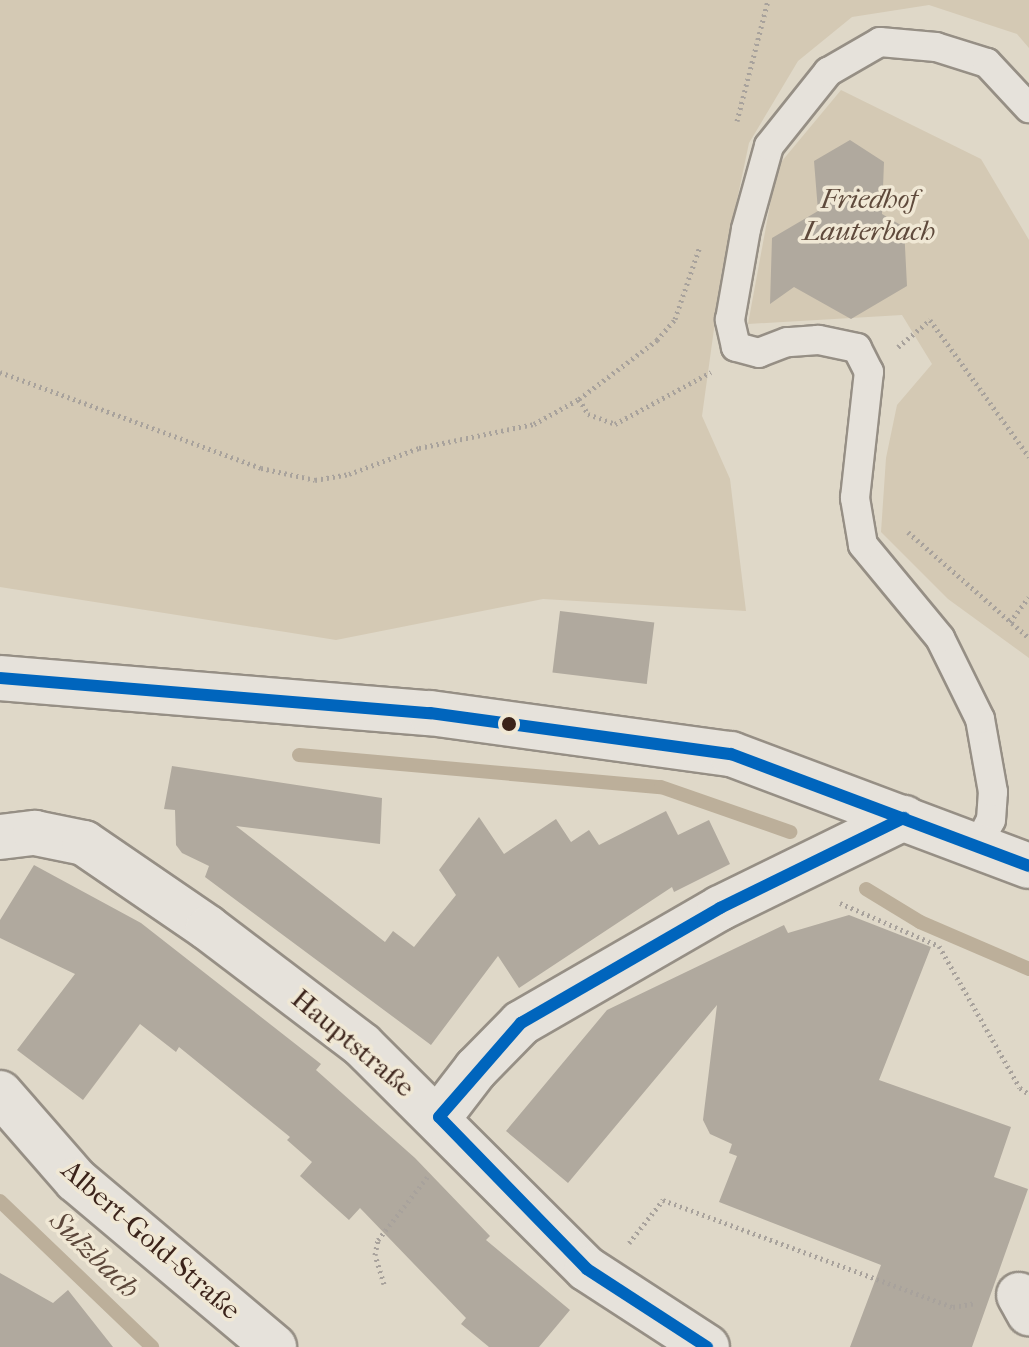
<!DOCTYPE html>
<html>
<head>
<meta charset="utf-8">
<style>
  body { margin:0 }
  #map { position:relative; width:1029px; height:1347px; overflow:hidden; background:#dfd8c8; font-family:"IM FELL French Canon",serif }
  div>[style] { position:absolute }
  [style*='--x'] { left:calc(var(--x)*1px); top:calc(var(--y)*1px); width:calc(var(--w)*1px); rotate:calc(var(--a)*1deg) }
  .green>* { inset:0; background:#d4c9b4 }
  .stream>* { height:14px; margin:-7px; padding:0 7px; transform-origin:7px; border-radius:7px; background:#bcaf9a }
  .building>* { inset:0; background:#b0a99e; transform-origin:0 0 }
  .path>* { height:5px; margin-top:-2.5px; transform-origin:0; background:repeating-linear-gradient(90deg,#a8a29c 0 2px,transparent 0 6px) }
  .roads { filter:drop-shadow(2px 0 #968f85) drop-shadow(-2px 0 #968f85) drop-shadow(0 2px #968f85) drop-shadow(0 -2px #968f85) }
  .lane>* { height:28px; margin:-14px; padding:0 14px; transform-origin:14px; border-radius:14px; background:#e6e2db }
  .street>* { height:44px; margin:-22px; padding:0 22px; transform-origin:22px; border-radius:22px; background:#e6e2db }
  .secondary>* { height:44px; margin:-22px; padding:0 22px; transform-origin:22px; border-radius:22px; background:#e6e2db }
  .bus-1>* { height:12px; margin:-6px; padding:0 6px; transform-origin:6px; border-radius:6px; background:#0065bd }
  .dots>* { width:22px; height:22px; translate:-50% -50%; box-sizing:border-box; border:4px solid #f0e8d5; border-radius:50% }
  span { translate:-50% -50%; white-space:nowrap; text-align:center; line-height:1.15; -webkit-text-stroke:7px #f0e8d5; paint-order:stroke }
  .park-label { font-size:28px; color:#5f4a3c; font-style:italic }
  .street-label { font-size:28px; color:#3b231a }
  .water-label { font-size:30px; color:#5d483b; font-style:italic }
</style>
</head>
<body>
<div id="map">
  <div class="green">
    <i style="clip-path:polygon(0 0,1029px 0,1029px 48px,1017px 34px,929px 5px,852px 17px,798px 61px,749px 143px,722px 271px,702px 416px,730px 479px,746px 611px,543px 599px,336px 640px,0 587px)"></i>
    <i style="clip-path:polygon(841px 90px,981px 159px,1029px 240px,1029px 658px,948px 599px,881px 532px,886px 458px,897px 405px,932px 364px,902px 315px,748px 324px,777px 167px)"></i>
  </div>
  <div class="stream">
    <i style="--x:299;--y:755;--w:363;--a:5.1"></i>
    <i style="--x:661;--y:787;--w:137;--a:19.2"></i>
    <i style="--x:866;--y:889;--w:63;--a:31.4"></i>
    <i style="--x:920;--y:922;--w:119;--a:23.3"></i>
    <i style="--x:0;--y:1201;--w:211;--a:43.8"></i>
  </div>
  <div class="building">
    <i style="clip-path:polygon(850px 140px,884px 162px,882px 214px,904px 227px,907px 286px,851px 319px,794px 287px,770px 304px,772px 238px,818px 211px,814px 161px)"></i>
    <i style="left:560px;top:611px;width:95px;height:62px;rotate:7deg"></i>
    <i style="clip-path:polygon(172px 766px,382px 798px,380px 844px,236px 826px,385px 942px,393px 931px,414px 947px,456px 895px,439px 870px,479px 817px,504px 854px,556px 819px,571px 842px,589px 830px,599px 845px,666px 811px,678px 835px,709px 820px,730px 864px,674px 892px,672px 887px,519px 988px,498px 956px,431px 1045px,205px 877px,209px 866px,182px 853px,176px 845px,175px 810px,164px 809px)"></i>
    <i style="clip-path:polygon(34px 865px,141px 923px,321px 1064px,316px 1070px,415px 1158px,490px 1236px,486px 1240px,570px 1310px,539px 1347px,489px 1347px,461px 1324px,466px 1318px,360px 1208px,349px 1220px,300px 1176px,312px 1162px,287px 1140px,290px 1137px,179px 1047px,176px 1052px,140px 1024px,83px 1100px,17px 1050px,75px 974px,0 938px,0 920px)"></i>
    <i style="clip-path:polygon(849px 915px,931px 947px,879px 1080px,1011px 1127px,994px 1177px,1028px 1189px,972px 1347px,850px 1347px,881px 1265px,719px 1202px,737px 1156px,729px 1153px,732px 1144px,710px 1134px,703px 1120px,717px 1005px,568px 1183px,506px 1131px,607px 1010px,784px 925px,788px 933px)"></i>
    <i style="clip-path:polygon(0 1273px,53px 1303px,68px 1290px,113px 1347px,0 1347px)"></i>
  </div>
  <div class="path">
    <i style="--x:737;--y:121;--w:125;--a:-75.6"></i>
    <i style="--x:898;--y:347;--w:42;--a:-40.2"></i>
    <i style="--x:930;--y:320;--w:169;--a:54.1"></i>
    <i style="--x:0;--y:372;--w:278;--a:20.2"></i>
    <i style="--x:261;--y:468;--w:55;--a:12.5"></i>
    <i style="--x:315;--y:480;--w:35;--a:-10"></i>
    <i style="--x:349;--y:474;--w:75;--a:-20.4"></i>
    <i style="--x:419;--y:448;--w:117;--a:-11.8"></i>
    <i style="--x:534;--y:424;--w:51;--a:-29.1"></i>
    <i style="--x:579;--y:399;--w:98;--a:-37.1"></i>
    <i style="--x:657;--y:340;--w:28;--a:-49"></i>
    <i style="--x:675;--y:319;--w:77;--a:-71.1"></i>
    <i style="--x:579;--y:399;--w:17;--a:59"></i>
    <i style="--x:588;--y:414;--w:29;--a:20"></i>
    <i style="--x:615;--y:424;--w:109;--a:-28.4"></i>
    <i style="--x:908;--y:532;--w:161;--a:41.2"></i>
    <i style="--x:1010;--y:622;--w:31;--a:-53"></i>
    <i style="--x:840;--y:903;--w:108;--a:23.5"></i>
    <i style="--x:939;--y:946;--w:163;--a:60.3"></i>
    <i style="--x:1020;--y:1088;--w:11;--a:34"></i>
    <i style="--x:629;--y:1243;--w:55;--a:-51.7"></i>
    <i style="--x:663;--y:1200;--w:309;--a:20.3"></i>
    <i style="--x:953;--y:1307;--w:23;--a:-10"></i>
    <i style="--x:384;--y:1284;--w:30;--a:-107"></i>
    <i style="--x:375;--y:1255;--w:15;--a:-79"></i>
    <i style="--x:378;--y:1240;--w:81;--a:-52"></i>
  </div>
  <div class="roads">
    <div class="lane">
      <i style="--x:978;--y:845;--w:28;--a:-63"></i>
      <i style="--x:991;--y:820;--w:28;--a:-86"></i>
      <i style="--x:993;--y:792;--w:74;--a:-100.1"></i>
      <i style="--x:980;--y:719;--w:90;--a:-116.3"></i>
      <i style="--x:940;--y:638;--w:121;--a:-129.6"></i>
      <i style="--x:863;--y:545;--w:48;--a:-99.7"></i>
      <i style="--x:855;--y:498;--w:127;--a:-83.7"></i>
      <i style="--x:869;--y:372;--w:27;--a:-117"></i>
      <i style="--x:857;--y:348;--w:40;--a:-168"></i>
      <i style="--x:818;--y:340;--w:31;--a:176"></i>
      <i style="--x:787;--y:342;--w:30;--a:159"></i>
      <i style="--x:759;--y:353;--w:24;--a:-165"></i>
      <i style="--x:736;--y:347;--w:28;--a:-103"></i>
      <i style="--x:730;--y:320;--w:92;--a:-80"></i>
      <i style="--x:746;--y:229;--w:86;--a:-74.5"></i>
      <i style="--x:769;--y:146;--w:95;--a:-51.4"></i>
      <i style="--x:828;--y:72;--w:60;--a:-30"></i>
      <i style="--x:880;--y:42;--w:56;--a:5.1"></i>
      <i style="--x:936;--y:47;--w:53;--a:17.4"></i>
      <i style="--x:987;--y:63;--w:62;--a:47"></i>
    </div>
    <div class="street">
      <i style="--x:0;--y:837;--w:35;--a:-7"></i>
      <i style="--x:35;--y:833;--w:50;--a:11.5"></i>
      <i style="--x:84;--y:843;--w:150;--a:34.4"></i>
      <i style="--x:208;--y:928;--w:193;--a:37.2"></i>
      <i style="--x:362;--y:1045;--w:317;--a:44.9"></i>
      <i style="--x:587;--y:1269;--w:143;--a:33"></i>
      <i style="--x:439;--y:1117;--w:61;--a:-52.4"></i>
      <i style="--x:476;--y:1069;--w:64;--a:-45.6"></i>
      <i style="--x:521;--y:1023;--w:230;--a:-30"></i>
      <i style="--x:720;--y:908;--w:205;--a:-26.1"></i>
      <i style="--x:1019;--y:1295;--w:21;--a:61"></i>
    </div>
    <div class="secondary">
      <i style="--x:0;--y:678;--w:431;--a:4.7"></i>
      <i style="--x:430;--y:713;--w:304;--a:7.8"></i>
      <i style="--x:731;--y:754;--w:318;--a:20.6"></i>
      <i style="--x:0;--y:1093;--w:116;--a:48.9"></i>
      <i style="--x:76;--y:1180;--w:259;--a:40.1"></i>
    </div>
  </div>
  <div class="bus-1">
    <i style="--x:0;--y:678;--w:431;--a:4.7"></i>
    <i style="--x:430;--y:713;--w:304;--a:7.8"></i>
    <i style="--x:731;--y:754;--w:318;--a:20.6"></i>
    <i style="--x:707;--y:1347;--w:143;--a:-147"></i>
    <i style="--x:587;--y:1269;--w:212;--a:-134.2"></i>
    <i style="--x:439;--y:1117;--w:125;--a:-48.9"></i>
    <i style="--x:521;--y:1023;--w:230;--a:-30"></i>
    <i style="--x:720;--y:908;--w:205;--a:-26.1"></i>
  </div>
  <div class="dots">
    <i style="left:509px;top:724px;background:#3b231a"></i>
  </div>
  <div class="park-label">
    <span style="left:869px;top:215px">Friedhof<br>Lauterbach</span>
  </div>
  <div class="street-label">
    <span style="left:353px;top:1043px;rotate:40deg">Hauptstraße</span>
    <span style="left:151px;top:1240px;rotate:41deg">Albert-Gold-Straße</span>
  </div>
  <div class="water-label">
    <span style="left:94px;top:1255px;rotate:44deg">Sulzbach</span>
  </div>
</div>
</body>
</html>
